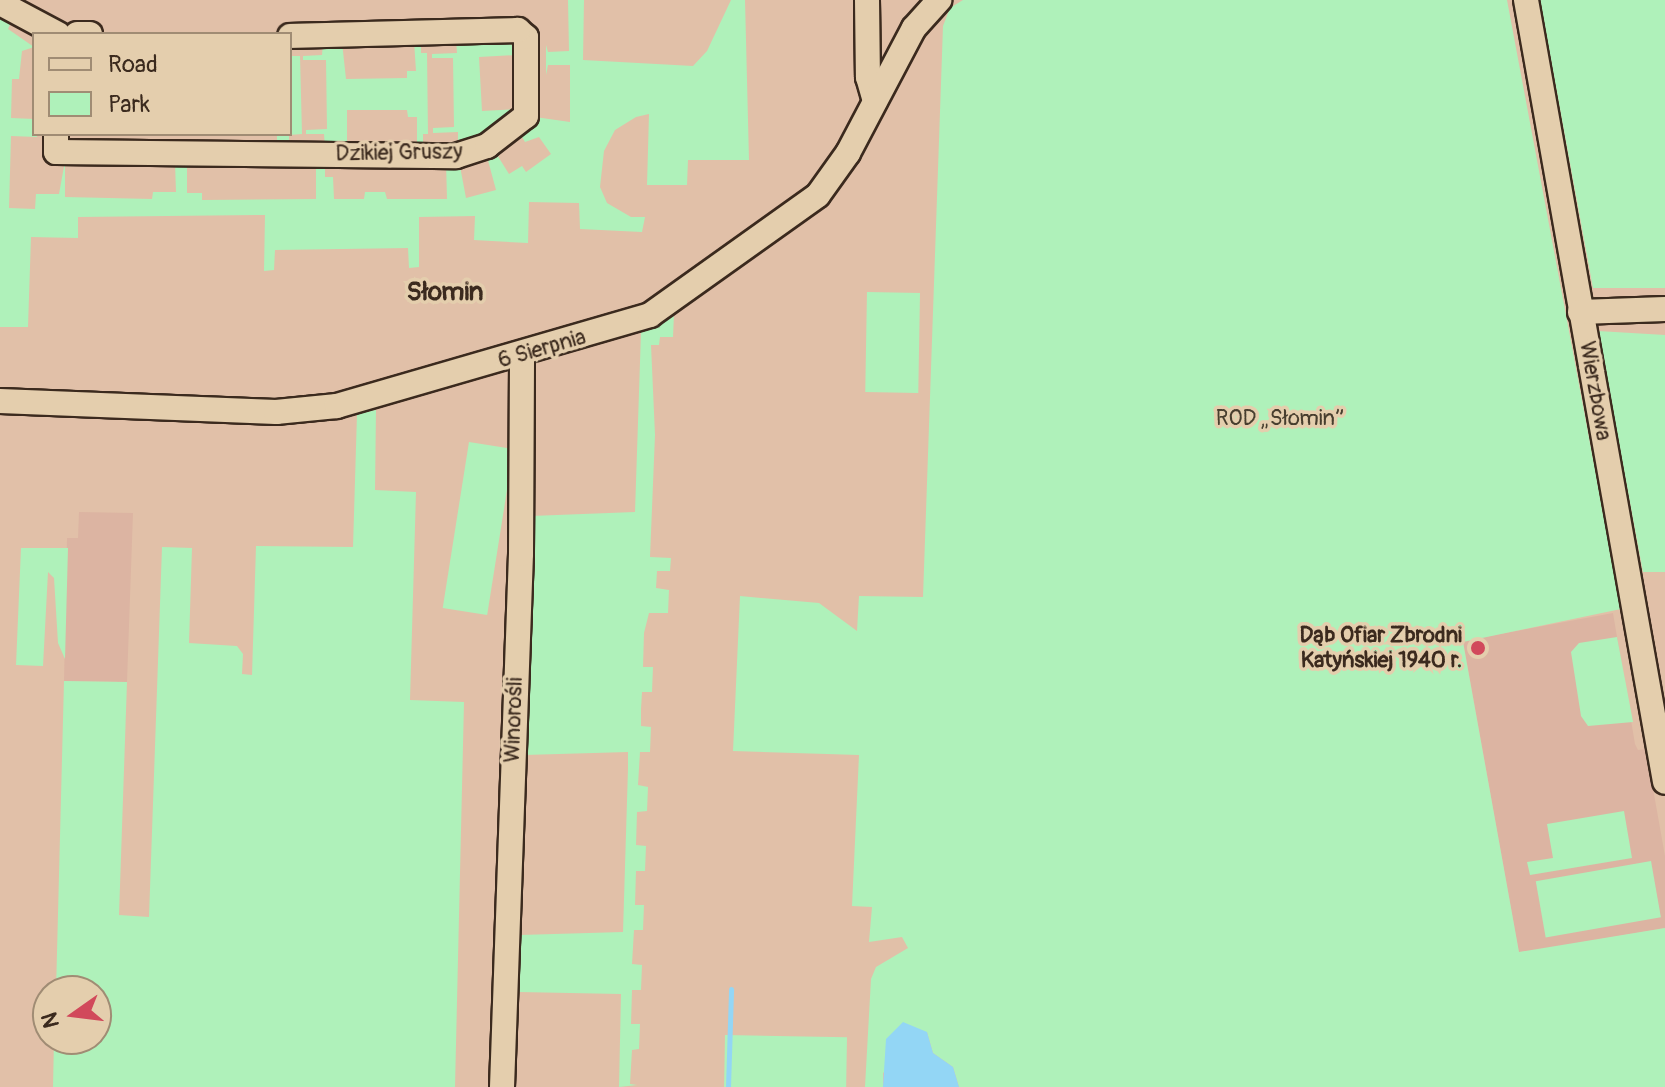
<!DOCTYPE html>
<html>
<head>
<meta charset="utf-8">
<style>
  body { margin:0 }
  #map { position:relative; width:1665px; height:1087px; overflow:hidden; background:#e1c0a8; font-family:Pangolin,sans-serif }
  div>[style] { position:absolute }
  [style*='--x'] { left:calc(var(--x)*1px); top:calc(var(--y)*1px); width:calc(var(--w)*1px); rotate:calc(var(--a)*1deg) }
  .built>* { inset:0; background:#dcb4a2 }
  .green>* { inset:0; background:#aff1ba; transform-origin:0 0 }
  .water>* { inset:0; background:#93d6f5 }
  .stream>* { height:5px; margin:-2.5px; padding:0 2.5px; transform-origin:2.5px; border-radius:2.5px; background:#93d6f5 }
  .roads { filter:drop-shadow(2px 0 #3b2a1e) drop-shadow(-2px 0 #3b2a1e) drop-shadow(0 2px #3b2a1e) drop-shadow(0 -2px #3b2a1e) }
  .minor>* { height:24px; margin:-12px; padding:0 12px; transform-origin:12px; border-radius:12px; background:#e4cead }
  .dots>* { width:22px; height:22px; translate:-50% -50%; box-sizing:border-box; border:4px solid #e4cead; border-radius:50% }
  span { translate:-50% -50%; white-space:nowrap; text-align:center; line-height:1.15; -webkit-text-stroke:7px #e4cead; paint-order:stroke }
  .street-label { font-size:22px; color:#3b2a1e }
  .park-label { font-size:22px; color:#473e2e }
  .poi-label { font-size:22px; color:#3b2a1e; font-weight:700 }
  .right { translate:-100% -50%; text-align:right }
  .quarter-label { font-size:26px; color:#3b2a1e; font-weight:700 }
  .legend { position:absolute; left:32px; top:32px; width:260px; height:104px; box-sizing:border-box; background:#e4cead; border:2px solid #a08c74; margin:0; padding:10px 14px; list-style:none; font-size:24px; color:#3b2a1e }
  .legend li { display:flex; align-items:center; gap:16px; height:40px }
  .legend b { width:40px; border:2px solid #a08c74 }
  .north { position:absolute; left:32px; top:975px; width:80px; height:80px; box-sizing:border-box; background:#e4cead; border:2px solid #a08c74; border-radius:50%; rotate:256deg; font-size:22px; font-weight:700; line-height:32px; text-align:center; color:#3b2a1e }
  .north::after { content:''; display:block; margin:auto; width:28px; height:36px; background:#d1495b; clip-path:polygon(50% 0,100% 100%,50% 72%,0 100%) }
</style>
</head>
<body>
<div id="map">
  <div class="built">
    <i style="clip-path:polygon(79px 512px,133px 513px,127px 682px,64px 681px,67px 538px,78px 538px)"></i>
    <i style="clip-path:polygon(1613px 613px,1635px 744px,1638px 750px,1646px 749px,1665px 856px,1665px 928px,1519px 953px,1463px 641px)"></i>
  </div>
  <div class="green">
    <i style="clip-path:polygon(568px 0,584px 0,583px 60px,693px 66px,707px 51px,731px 0,745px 0,749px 160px,688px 160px,687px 185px,647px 185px,649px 114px,636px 117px,615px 130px,604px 151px,600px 187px,607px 203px,631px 217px,645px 217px,642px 232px,580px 229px,579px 203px,529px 202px,528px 243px,474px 240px,475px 216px,419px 217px,419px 267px,409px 268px,408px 248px,275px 250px,274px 270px,264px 271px,265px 215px,78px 217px,78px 238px,31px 237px,28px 327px,0 327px,0 14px,13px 18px,8px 29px,34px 47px,22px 51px,19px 79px,12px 79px,11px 118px,34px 119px,37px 137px,11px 136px,9px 208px,35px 209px,36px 194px,59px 194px,65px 161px,65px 197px,152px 199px,153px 192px,176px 192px,175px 163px,187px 163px,187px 193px,202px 193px,202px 200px,316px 199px,316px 162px,325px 162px,325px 177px,333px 177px,334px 199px,364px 199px,365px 192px,385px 192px,387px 199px,447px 199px,446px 162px,459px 161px,466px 198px,496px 190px,486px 153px,494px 150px,509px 174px,522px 166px,526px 172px,551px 154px,539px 137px,525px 142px,519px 132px,535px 117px,570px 122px,570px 65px,548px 65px,546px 75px,546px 45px,548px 52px,569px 51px)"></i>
    <i style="clip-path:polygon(963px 0,1507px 0,1621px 609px,1463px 642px,1519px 952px,1665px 928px,1665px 1087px,959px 1087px,953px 1067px,933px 1053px,927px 1032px,883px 1073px,883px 1087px,865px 1087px,871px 979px,876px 967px,908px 948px,902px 937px,869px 942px,872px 907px,852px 906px,859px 755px,733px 751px,740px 596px,819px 603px,857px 631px,859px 596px,923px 597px,943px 26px,950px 8px)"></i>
    <i style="clip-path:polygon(1540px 0,1665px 0,1665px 288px,1593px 288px)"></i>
    <i style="clip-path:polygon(456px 40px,509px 40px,517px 55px,479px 57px,482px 111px,517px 109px,483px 137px,458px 144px,458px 132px,433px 133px,433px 128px,454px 127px,453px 58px,432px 58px,432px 54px,457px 53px)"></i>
    <i style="clip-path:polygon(414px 41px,421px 41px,421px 53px,427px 53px,428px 134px,423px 134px,423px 147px,417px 147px,417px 117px,408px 117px,407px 110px,347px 110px,347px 148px,325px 148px,324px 134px,306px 134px,306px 130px,327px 129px,326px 60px,303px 60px,303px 56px,322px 55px,323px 43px,342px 42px,346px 79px,407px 78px,407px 71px,416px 71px)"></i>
    <i style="clip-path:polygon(290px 56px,300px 56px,302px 134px,289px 135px,289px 147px,277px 147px,277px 134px,290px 134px)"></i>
    <i style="left:867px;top:292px;width:53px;height:100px;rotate:1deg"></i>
    <i style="clip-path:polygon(674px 314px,673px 337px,660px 337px,659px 345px,651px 345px,655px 435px,650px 557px,671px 558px,670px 571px,657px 571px,656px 588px,669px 590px,668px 613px,649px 613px,644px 633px,643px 667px,653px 667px,652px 692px,642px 692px,641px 709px,641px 726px,651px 727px,650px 752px,640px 752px,638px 785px,648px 787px,647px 811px,637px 812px,636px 845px,646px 846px,645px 871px,636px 871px,635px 905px,644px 905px,643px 930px,634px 930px,632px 964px,642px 965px,641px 990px,632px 990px,631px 1024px,640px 1024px,639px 1049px,632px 1050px,630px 1084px,637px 1085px,619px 1087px,621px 994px,519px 992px,520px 935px,623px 932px,628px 768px,628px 752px,524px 755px,531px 516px,635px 512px,641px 332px)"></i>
    <i style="clip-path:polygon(1598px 331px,1665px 335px,1665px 572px,1643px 572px)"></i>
    <i style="clip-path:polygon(376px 410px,375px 490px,416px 492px,410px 700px,464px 702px,455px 1087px,53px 1087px,54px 1039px,96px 1039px,96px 991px,56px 991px,64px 681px,127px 682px,119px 915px,149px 917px,162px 547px,192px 548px,189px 643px,237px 646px,243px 654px,242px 674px,252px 675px,256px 546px,353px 547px,357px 414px)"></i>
    <i style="left:469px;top:442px;width:45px;height:168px;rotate:9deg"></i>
    <i style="clip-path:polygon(21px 548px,68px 548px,65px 659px,58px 643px,54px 578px,48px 572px,43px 666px,16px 665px)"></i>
    <i style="clip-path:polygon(1617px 637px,1633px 722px,1588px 726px,1581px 716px,1571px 652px,1579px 643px)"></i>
    <i style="clip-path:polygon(1624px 811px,1632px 858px,1530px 875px,1527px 862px,1553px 858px,1547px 824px)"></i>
    <i style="left:1651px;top:861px;width:57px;height:117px;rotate:80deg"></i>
    <i style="left:725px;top:1035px;width:122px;height:52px;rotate:1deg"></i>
  </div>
  <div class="water">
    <i style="clip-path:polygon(903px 1022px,927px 1032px,933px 1053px,953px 1067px,959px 1087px,883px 1087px,886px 1039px)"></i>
  </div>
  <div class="stream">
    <i style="--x:728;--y:1087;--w:98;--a:-88.2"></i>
  </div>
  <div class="roads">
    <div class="minor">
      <i style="--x:867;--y:0;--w:77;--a:89.3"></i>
      <i style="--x:868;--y:77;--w:25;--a:74"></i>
      <i style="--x:1526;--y:0;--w:794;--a:79.92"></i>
      <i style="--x:0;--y:3;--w:66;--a:28.1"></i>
      <i style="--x:77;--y:34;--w:13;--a:0"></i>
      <i style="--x:56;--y:134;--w:18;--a:90"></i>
      <i style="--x:56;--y:152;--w:400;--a:0.6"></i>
      <i style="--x:456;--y:156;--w:33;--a:-18"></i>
      <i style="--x:487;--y:146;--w:49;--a:-37.6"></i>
      <i style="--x:526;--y:116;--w:79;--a:-90"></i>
      <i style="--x:526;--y:37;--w:11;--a:-139"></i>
      <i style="--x:518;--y:30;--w:228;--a:178.5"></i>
      <i style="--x:1580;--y:312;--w:85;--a:-2"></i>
      <i style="--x:0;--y:401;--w:276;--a:2.3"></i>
      <i style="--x:276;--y:412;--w:61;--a:-5.6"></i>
      <i style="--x:337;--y:406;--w:326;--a:-16.2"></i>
      <i style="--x:650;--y:315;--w:206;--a:-35.5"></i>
      <i style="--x:818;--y:195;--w:52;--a:-54.5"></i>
      <i style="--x:848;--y:153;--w:141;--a:-62.2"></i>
      <i style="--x:914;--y:28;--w:38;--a:-48"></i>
      <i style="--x:502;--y:1087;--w:533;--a:-87.96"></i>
      <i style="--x:521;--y:554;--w:200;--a:-89.7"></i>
    </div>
  </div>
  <div class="dots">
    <i style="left:1478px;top:648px;background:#d1495b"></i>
  </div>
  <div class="street-label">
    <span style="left:399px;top:153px;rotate:-1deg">Dzikiej Gruszy</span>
    <span style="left:542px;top:349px;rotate:-16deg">6 Sierpnia</span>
    <span style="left:1595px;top:391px;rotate:80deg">Wierzbowa</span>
    <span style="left:514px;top:720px;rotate:-88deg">Winorośli</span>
  </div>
  <div class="park-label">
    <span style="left:1280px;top:419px">ROD „Słomin”</span>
  </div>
  <div class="poi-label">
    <span class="right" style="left:1462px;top:648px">Dąb Ofiar Zbrodni<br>Katyńskiej 1940 r.</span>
  </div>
  <div class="quarter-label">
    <span style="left:445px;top:293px">Słomin</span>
  </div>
  <ul class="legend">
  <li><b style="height:10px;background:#e4cead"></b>Road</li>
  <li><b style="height:22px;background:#aff1ba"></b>Park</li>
  </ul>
  <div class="north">N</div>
</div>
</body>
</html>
